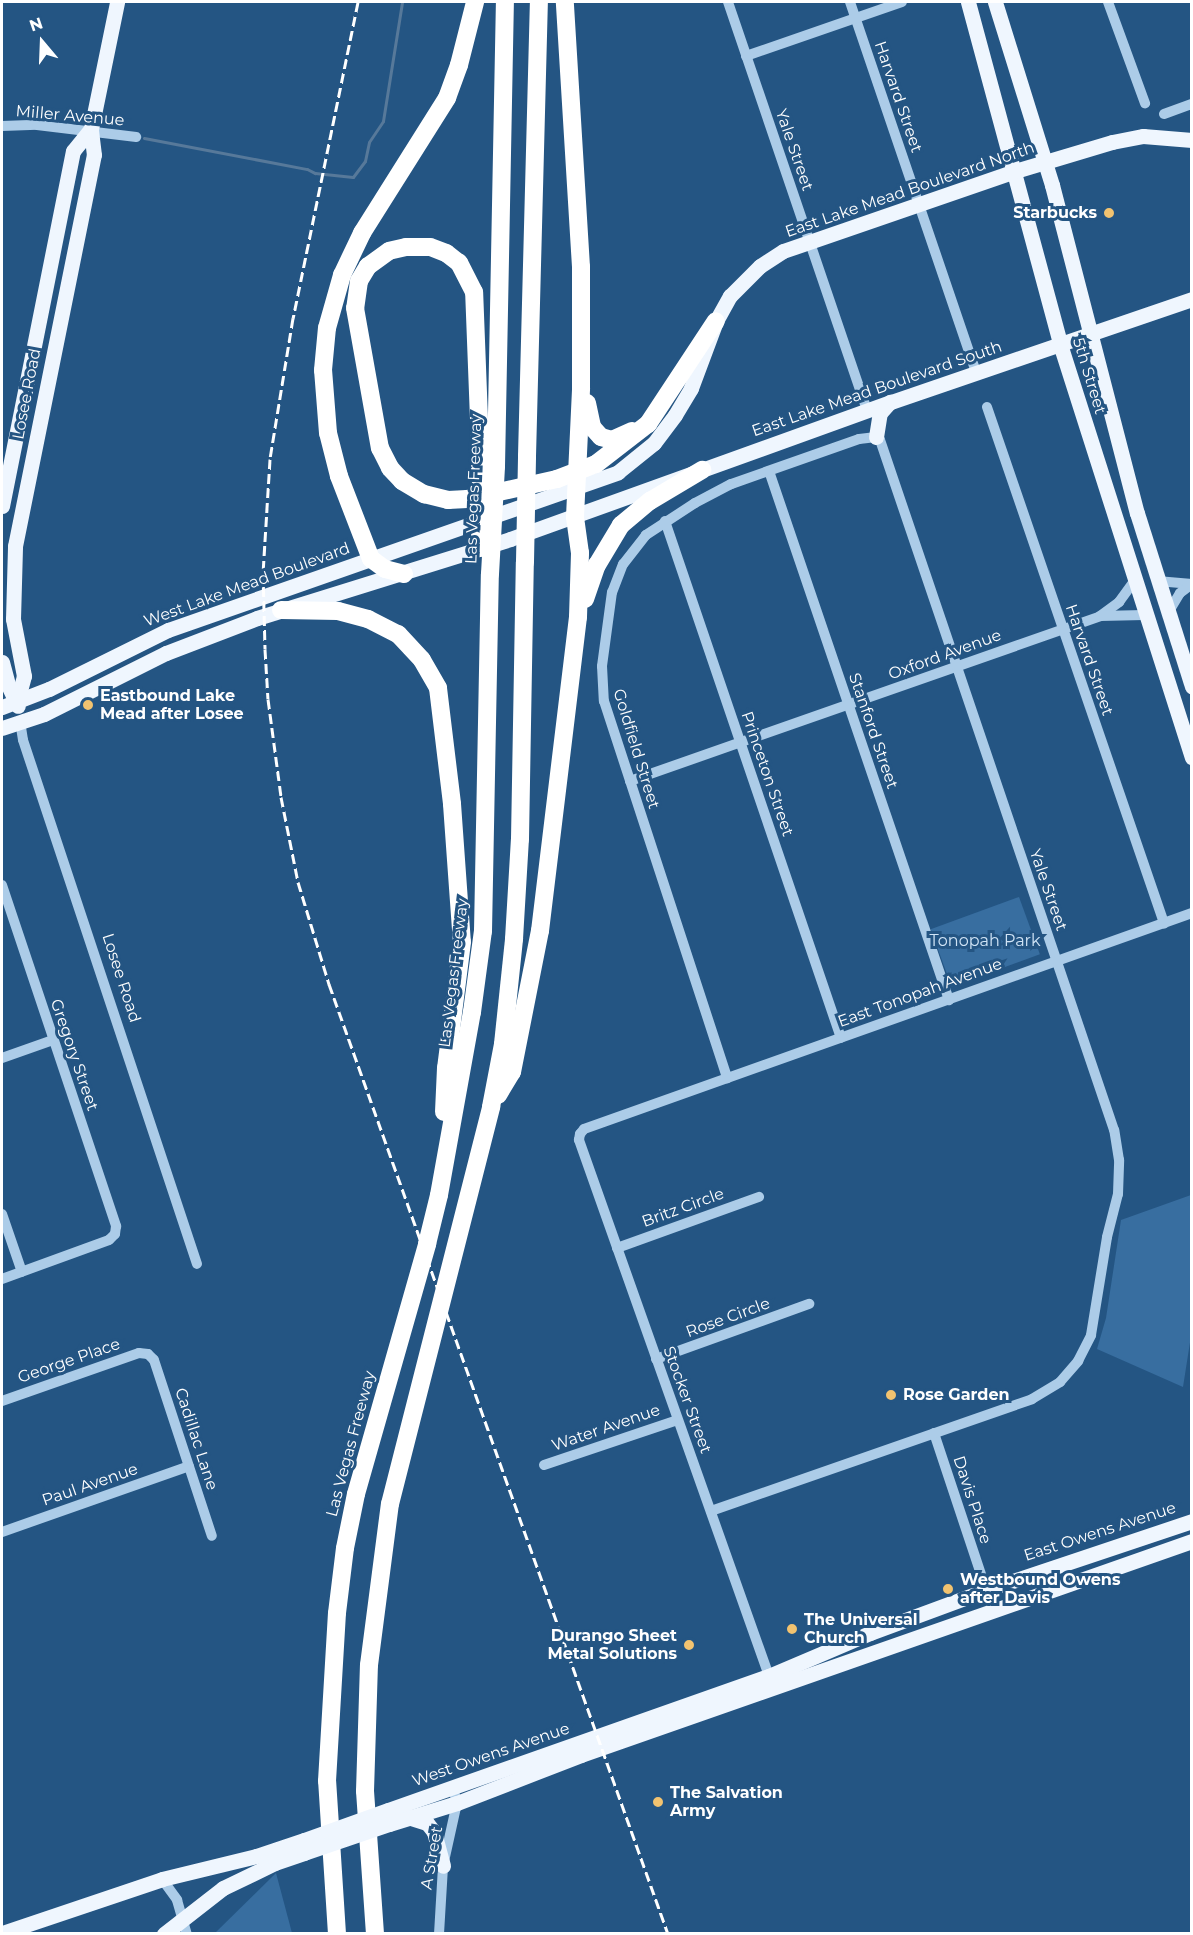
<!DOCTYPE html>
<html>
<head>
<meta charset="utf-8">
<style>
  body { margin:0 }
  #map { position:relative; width:1193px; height:1935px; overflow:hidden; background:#245583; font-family:Montserrat,sans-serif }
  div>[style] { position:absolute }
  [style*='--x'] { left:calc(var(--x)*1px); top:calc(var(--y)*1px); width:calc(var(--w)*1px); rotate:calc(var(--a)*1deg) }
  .green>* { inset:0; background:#386ea0; transform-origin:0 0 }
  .stream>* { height:3px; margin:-1.5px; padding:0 1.5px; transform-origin:1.5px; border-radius:1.5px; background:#57799a }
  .minor>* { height:10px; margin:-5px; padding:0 5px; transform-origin:5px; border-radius:5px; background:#accce8 }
  .major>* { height:15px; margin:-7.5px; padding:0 7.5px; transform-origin:7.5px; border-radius:7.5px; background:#eff6fe }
  .highway>* { height:18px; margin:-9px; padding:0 9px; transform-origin:9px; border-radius:9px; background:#fff }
  .rail>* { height:3px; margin-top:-1.5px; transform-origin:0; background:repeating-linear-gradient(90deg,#fff 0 10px,transparent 0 14.5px) }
  .major-bridge>* { height:15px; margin:-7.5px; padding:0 7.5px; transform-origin:7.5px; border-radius:7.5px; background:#eff6fe }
  .highway-bridge>* { height:18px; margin:-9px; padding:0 9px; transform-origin:9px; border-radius:9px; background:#fff }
  .dots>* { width:16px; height:16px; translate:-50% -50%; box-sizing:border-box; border:3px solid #245583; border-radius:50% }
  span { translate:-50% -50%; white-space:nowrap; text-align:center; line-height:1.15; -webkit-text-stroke:6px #245583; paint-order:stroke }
  .street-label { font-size:16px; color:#fff }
  .poi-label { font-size:16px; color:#fff; font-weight:700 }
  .right { translate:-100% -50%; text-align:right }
  .left { translate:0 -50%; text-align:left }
  .park-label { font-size:16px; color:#d0e4f6 }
  .frame { position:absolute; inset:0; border:3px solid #fff; pointer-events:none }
  .north { position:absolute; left:12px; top:12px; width:60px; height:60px; -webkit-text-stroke:4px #245583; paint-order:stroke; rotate:341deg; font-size:16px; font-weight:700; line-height:24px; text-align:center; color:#fff }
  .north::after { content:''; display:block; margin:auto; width:21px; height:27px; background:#fff; clip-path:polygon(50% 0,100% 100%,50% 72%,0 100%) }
</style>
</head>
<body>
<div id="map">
  <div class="green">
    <i style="left:1019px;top:897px;width:61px;height:94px;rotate:70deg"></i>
    <i style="clip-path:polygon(1191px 1195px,1191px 1336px,1183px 1387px,1097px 1349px,1106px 1318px,1121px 1220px)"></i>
    <i style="clip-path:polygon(276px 1873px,292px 1933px,215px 1933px)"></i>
  </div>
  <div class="stream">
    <i style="--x:144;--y:138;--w:166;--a:10.8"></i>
    <i style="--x:307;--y:169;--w:9;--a:27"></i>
    <i style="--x:315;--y:173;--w:38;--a:6"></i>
    <i style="--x:353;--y:177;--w:20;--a:-53"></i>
    <i style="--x:365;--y:161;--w:19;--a:-78"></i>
    <i style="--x:369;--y:142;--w:25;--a:-56"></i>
    <i style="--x:383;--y:121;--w:121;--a:-80.9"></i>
  </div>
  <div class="minor">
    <i style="--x:728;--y:2;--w:432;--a:71.2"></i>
    <i style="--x:850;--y:2;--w:391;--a:71.2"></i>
    <i style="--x:1108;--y:2;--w:108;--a:69.9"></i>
    <i style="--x:746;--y:56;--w:165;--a:-19.1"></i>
    <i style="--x:1164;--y:114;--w:30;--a:-20"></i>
    <i style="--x:2;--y:126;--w:35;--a:-2"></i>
    <i style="--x:37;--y:125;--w:100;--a:6.9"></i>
    <i style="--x:987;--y:407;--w:546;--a:71.07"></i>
    <i style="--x:769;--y:471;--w:559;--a:71.21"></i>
    <i style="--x:665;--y:521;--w:546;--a:71.2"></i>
    <i style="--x:1157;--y:581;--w:35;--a:5"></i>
    <i style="--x:1168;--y:613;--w:23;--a:-59"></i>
    <i style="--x:1180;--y:593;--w:15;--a:-37"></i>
    <i style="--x:1100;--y:616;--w:24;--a:-36"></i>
    <i style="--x:1119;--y:602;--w:26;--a:-54"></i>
    <i style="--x:20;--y:721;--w:19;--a:81"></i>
    <i style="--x:23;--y:740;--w:552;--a:71.63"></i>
    <i style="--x:630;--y:781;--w:498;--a:-19.3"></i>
    <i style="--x:1100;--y:616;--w:44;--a:-1.3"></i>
    <i style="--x:2;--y:885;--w:360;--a:71.5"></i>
    <i style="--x:116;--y:1226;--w:8;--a:97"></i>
    <i style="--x:115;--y:1234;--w:8;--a:135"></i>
    <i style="--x:109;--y:1240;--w:114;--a:160"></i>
    <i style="--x:2;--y:1058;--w:54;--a:-19.4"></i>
    <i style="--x:2;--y:1214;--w:61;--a:71"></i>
    <i style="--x:617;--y:1248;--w:151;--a:-19.8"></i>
    <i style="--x:656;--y:1359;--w:163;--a:-19.8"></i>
    <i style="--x:2;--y:1401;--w:145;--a:-19.3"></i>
    <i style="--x:139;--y:1353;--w:9;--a:6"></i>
    <i style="--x:148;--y:1354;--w:8;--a:45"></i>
    <i style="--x:154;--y:1360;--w:185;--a:71.8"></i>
    <i style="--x:934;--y:1433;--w:187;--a:71.6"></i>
    <i style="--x:544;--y:1465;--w:141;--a:-18.6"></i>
    <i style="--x:711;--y:1511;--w:340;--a:-19.2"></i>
    <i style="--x:1032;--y:1399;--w:33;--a:-31"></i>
    <i style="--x:1060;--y:1382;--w:28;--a:-49"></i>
    <i style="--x:1078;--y:1361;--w:29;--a:-63"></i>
    <i style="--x:1091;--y:1335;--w:99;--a:-80.7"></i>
    <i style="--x:1107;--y:1237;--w:44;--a:-75.7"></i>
    <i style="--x:1118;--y:1194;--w:34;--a:-88"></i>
    <i style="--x:1119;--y:1160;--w:30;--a:-99"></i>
    <i style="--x:1114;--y:1130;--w:729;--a:-108.73"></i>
    <i style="--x:880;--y:440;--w:5;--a:-143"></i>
    <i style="--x:876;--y:437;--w:17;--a:173"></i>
    <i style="--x:859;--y:439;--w:136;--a:160.6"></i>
    <i style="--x:731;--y:484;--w:41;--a:152.2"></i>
    <i style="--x:695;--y:503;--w:59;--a:146.9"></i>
    <i style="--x:646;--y:535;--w:37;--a:128"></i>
    <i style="--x:623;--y:564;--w:30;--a:111"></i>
    <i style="--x:612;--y:592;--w:75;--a:97.7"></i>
    <i style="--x:602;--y:666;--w:35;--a:87"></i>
    <i style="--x:604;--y:701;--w:397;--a:71.9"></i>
    <i style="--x:2;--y:1532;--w:198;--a:-19.4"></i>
    <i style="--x:769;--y:1676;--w:569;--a:-109.52"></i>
    <i style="--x:579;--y:1140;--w:6;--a:-81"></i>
    <i style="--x:580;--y:1134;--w:6;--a:-51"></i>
    <i style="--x:584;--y:1129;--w:645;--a:-19.56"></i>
    <i style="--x:162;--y:1879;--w:26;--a:54"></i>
    <i style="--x:177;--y:1900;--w:35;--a:74"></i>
    <i style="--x:439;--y:1934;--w:68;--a:-86.6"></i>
    <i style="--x:443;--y:1866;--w:65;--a:-77.5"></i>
    <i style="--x:457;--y:1803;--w:16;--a:-105"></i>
  </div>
  <div class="major">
    <i style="--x:968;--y:2;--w:354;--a:74.9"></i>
    <i style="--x:1060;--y:344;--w:434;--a:72.3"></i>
    <i style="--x:995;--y:2;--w:192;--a:72.7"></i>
    <i style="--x:1052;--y:185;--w:339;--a:75.5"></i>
    <i style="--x:1137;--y:513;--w:182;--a:72.4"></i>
    <i style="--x:876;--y:437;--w:24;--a:-81"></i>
    <i style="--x:880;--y:413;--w:15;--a:-48"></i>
    <i style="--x:2;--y:506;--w:362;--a:-78.7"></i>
    <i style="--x:73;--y:151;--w:28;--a:-51"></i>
    <i style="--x:2;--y:662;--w:24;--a:75"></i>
    <i style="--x:8;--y:685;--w:23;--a:65"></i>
    <i style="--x:17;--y:702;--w:27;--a:-75"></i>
    <i style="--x:24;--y:676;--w:58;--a:-100.9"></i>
    <i style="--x:13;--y:619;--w:73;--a:-88.4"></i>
    <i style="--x:15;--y:546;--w:399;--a:-78.6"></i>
    <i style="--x:94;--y:155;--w:26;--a:-97"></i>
    <i style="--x:91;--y:129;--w:130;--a:-78.4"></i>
    <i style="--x:2;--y:707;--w:50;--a:-21"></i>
    <i style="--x:49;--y:689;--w:133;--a:-26.4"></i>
    <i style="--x:168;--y:630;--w:477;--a:-19.3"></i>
    <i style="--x:618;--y:472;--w:46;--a:-38.9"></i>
    <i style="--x:654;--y:443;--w:35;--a:-53"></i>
    <i style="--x:675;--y:415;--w:31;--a:-59"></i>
    <i style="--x:691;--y:388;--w:72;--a:-69.5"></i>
    <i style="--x:716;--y:321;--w:29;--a:-61"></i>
    <i style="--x:730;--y:296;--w:42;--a:-45"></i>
    <i style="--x:760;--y:266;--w:27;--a:-33"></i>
    <i style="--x:783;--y:251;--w:242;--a:-19"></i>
    <i style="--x:1012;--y:172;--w:104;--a:-16.7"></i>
    <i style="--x:1112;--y:142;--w:32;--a:-11"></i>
    <i style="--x:1143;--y:136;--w:49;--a:4.7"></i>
    <i style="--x:2;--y:728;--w:44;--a:-18.4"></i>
    <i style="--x:44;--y:714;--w:136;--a:-26.6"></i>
    <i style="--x:166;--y:653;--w:97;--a:-21"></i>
    <i style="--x:257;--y:618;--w:265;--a:-17.3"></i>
    <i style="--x:510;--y:539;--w:405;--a:-19.8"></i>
    <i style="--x:891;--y:402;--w:318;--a:-18.9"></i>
    <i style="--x:388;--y:1810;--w:404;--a:-19.4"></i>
    <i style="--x:769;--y:1676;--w:110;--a:-23.1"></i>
    <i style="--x:870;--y:1633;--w:124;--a:-20.3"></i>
    <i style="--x:986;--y:1590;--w:217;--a:-18.5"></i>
    <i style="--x:408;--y:1817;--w:20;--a:18"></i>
    <i style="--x:427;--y:1823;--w:11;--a:52"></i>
    <i style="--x:434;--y:1832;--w:35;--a:75"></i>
    <i style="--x:389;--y:1824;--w:71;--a:-17.2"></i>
    <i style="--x:457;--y:1803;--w:133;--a:-21.2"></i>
    <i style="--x:581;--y:1755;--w:647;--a:-19.3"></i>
    <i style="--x:2;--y:1933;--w:169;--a:-18.6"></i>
    <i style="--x:162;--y:1879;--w:97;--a:-13.7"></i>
    <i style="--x:256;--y:1856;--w:51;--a:-18.4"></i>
    <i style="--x:164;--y:1934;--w:75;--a:-37.9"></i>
    <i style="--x:223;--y:1888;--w:58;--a:-25.7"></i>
    <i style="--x:275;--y:1863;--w:31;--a:-19"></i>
  </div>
  <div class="highway">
    <i style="--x:587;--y:403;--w:25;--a:78"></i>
    <i style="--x:592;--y:427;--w:13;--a:48"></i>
    <i style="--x:601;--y:437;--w:11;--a:15"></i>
    <i style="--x:612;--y:440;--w:22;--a:-24"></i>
    <i style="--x:527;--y:456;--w:454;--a:-88.5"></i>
    <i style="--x:496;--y:466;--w:464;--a:-88.9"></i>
    <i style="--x:481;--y:471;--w:179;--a:-92.2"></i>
    <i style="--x:474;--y:292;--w:33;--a:-117"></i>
    <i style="--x:459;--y:263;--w:16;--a:-142"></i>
    <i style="--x:446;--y:253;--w:17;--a:-159"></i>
    <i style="--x:430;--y:247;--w:24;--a:180"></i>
    <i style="--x:406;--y:247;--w:17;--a:167"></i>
    <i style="--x:389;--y:251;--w:26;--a:144"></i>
    <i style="--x:368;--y:266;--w:17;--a:121"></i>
    <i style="--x:359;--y:281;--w:27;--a:98"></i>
    <i style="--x:355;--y:308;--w:142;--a:79.9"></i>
    <i style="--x:380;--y:448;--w:22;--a:63"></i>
    <i style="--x:390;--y:468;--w:18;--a:47"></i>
    <i style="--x:402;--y:481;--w:26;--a:31"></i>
    <i style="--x:424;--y:494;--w:25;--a:14"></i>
    <i style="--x:448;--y:500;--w:19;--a:-3"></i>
    <i style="--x:467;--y:499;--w:92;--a:-12.5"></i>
    <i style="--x:557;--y:479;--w:42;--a:-21"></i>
    <i style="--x:596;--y:464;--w:66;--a:-37.6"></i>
    <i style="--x:648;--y:424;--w:123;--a:-56.6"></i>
    <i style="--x:404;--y:574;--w:20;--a:-165"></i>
    <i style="--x:385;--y:569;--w:17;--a:-144"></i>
    <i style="--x:371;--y:559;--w:89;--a:-111.1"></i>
    <i style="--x:339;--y:476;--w:44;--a:-104.3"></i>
    <i style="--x:328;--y:433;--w:63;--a:-94.5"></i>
    <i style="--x:323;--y:370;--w:42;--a:-84.6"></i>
    <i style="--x:327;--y:328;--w:55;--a:-74.2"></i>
    <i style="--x:342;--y:275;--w:47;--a:-64.5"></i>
    <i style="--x:362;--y:233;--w:160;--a:-57.8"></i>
    <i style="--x:447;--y:98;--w:35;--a:-70"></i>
    <i style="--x:459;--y:65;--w:65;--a:-75.7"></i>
    <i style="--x:585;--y:599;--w:36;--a:-71"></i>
    <i style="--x:597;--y:565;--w:47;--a:-59"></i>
    <i style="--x:621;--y:525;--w:38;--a:-40"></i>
    <i style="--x:650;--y:501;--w:61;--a:-30.8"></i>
    <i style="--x:281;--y:610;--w:57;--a:1"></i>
    <i style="--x:338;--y:611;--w:31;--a:15"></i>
    <i style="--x:368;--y:619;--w:34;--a:27"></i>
    <i style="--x:398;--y:634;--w:35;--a:47"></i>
    <i style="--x:422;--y:660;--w:32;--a:60"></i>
    <i style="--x:438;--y:688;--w:117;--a:83.1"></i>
    <i style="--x:452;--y:804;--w:138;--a:85.9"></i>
    <i style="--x:462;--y:942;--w:127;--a:97.2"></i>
    <i style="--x:446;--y:1068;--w:44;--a:92.6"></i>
    <i style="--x:498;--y:1095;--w:27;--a:-59"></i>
    <i style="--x:512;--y:1072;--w:144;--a:-78.8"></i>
    <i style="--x:540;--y:931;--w:316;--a:-83.1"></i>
    <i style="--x:578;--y:617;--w:64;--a:-88.2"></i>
    <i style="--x:580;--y:553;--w:36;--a:-98"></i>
    <i style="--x:575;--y:517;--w:129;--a:-87.3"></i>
    <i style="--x:581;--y:388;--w:121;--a:-90"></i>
    <i style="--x:581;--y:267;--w:265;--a:-93.5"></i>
    <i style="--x:337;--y:1934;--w:153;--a:-93.7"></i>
    <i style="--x:327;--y:1781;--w:168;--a:-86.6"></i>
    <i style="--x:337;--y:1613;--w:65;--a:-83"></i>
    <i style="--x:345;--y:1548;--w:55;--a:-78.5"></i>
    <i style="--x:356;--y:1494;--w:260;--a:-74.1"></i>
    <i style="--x:427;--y:1244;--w:50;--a:-76.2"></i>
    <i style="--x:439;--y:1195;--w:186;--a:-79.8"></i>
    <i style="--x:472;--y:1012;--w:82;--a:-82.3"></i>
    <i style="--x:483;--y:931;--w:357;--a:-88.9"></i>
    <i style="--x:375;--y:1934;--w:143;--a:-94"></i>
    <i style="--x:365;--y:1791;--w:126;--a:-88.2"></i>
    <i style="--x:369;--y:1665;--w:162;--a:-82.6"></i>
    <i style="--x:390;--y:1504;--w:410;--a:-75.7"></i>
    <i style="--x:491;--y:1107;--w:64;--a:-79.2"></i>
    <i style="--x:503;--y:1044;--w:106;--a:-84"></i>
    <i style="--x:514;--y:939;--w:100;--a:-86.6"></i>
    <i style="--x:520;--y:839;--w:277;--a:-89"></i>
  </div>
  <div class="rail">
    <i style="--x:358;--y:2;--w:323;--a:101.6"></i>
    <i style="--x:293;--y:318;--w:143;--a:99.3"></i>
    <i style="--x:270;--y:459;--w:113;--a:93.5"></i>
    <i style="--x:263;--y:572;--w:77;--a:88.5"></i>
    <i style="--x:265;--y:649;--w:50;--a:86.6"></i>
    <i style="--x:268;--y:699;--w:99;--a:82.4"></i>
    <i style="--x:281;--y:797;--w:87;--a:78.7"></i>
    <i style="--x:298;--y:882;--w:107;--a:73.1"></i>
    <i style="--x:329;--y:984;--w:1009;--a:70.36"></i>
  </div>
  <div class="major-bridge">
    <i style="--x:304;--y:1840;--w:89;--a:-19.7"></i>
    <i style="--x:304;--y:1853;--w:90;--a:-18.8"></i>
  </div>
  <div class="highway-bridge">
    <i style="--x:480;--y:548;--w:77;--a:-89.3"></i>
    <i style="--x:525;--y:562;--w:106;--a:-88.9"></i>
    <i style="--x:490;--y:574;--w:108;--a:-86.8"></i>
  </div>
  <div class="dots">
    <i style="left:1109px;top:213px;background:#f2c370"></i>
    <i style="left:88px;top:705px;background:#f2c370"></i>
    <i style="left:891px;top:1395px;background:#f2c370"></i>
    <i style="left:948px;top:1589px;background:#f2c370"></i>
    <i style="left:792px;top:1629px;background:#f2c370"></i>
    <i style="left:689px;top:1645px;background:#f2c370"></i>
    <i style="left:658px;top:1802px;background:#f2c370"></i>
  </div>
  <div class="street-label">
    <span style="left:898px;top:97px;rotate:71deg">Harvard Street</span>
    <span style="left:70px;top:116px;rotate:5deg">Miller Avenue</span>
    <span style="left:794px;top:150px;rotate:71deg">Yale Street</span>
    <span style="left:910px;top:190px;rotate:-19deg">East Lake Mead Boulevard North</span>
    <span style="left:1089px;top:376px;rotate:73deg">5th Street</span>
    <span style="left:877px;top:389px;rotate:-19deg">East Lake Mead Boulevard South</span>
    <span style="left:27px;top:394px;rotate:-79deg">Losee Road</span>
    <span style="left:474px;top:489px;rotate:-88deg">Las Vegas Freeway</span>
    <span style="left:247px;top:585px;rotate:-20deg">West Lake Mead Boulevard</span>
    <span style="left:945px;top:655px;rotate:-20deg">Oxford Avenue</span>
    <span style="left:1089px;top:660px;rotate:71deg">Harvard Street</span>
    <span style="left:873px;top:731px;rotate:71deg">Stanford Street</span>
    <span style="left:636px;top:749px;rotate:73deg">Goldfield Street</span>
    <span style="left:767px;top:774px;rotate:71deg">Princeton Street</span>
    <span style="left:1048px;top:890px;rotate:71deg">Yale Street</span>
    <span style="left:454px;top:973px;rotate:-83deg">Las Vegas Freeway</span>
    <span style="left:121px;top:978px;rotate:72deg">Losee Road</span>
    <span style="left:920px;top:993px;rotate:-20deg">East Tonopah Avenue</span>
    <span style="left:74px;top:1055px;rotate:71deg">Gregory Street</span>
    <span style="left:683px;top:1208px;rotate:-20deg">Britz Circle</span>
    <span style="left:728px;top:1318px;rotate:-20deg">Rose Circle</span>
    <span style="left:69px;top:1361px;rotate:-19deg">George Place</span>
    <span style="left:687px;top:1400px;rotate:70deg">Stocker Street</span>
    <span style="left:606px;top:1428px;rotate:-19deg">Water Avenue</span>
    <span style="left:196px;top:1439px;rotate:72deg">Cadillac Lane</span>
    <span style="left:351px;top:1444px;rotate:-75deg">Las Vegas Freeway</span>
    <span style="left:90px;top:1485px;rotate:-19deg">Paul Avenue</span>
    <span style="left:972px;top:1500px;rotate:72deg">Davis Place</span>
    <span style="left:1100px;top:1532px;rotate:-18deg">East Owens Avenue</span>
    <span style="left:491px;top:1755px;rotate:-19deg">West Owens Avenue</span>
    <span style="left:432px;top:1858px;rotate:-80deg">A Street</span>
  </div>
  <div class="poi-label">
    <span class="right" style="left:1097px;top:213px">Starbucks</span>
    <span class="left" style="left:100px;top:705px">Eastbound Lake<br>Mead after Losee</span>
    <span class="left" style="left:903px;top:1395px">Rose Garden</span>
    <span class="left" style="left:960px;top:1589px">Westbound Owens<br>after Davis</span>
    <span class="left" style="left:804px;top:1629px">The Universal<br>Church</span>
    <span class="right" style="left:677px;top:1645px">Durango Sheet<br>Metal Solutions</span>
    <span class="left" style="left:670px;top:1802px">The Salvation<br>Army</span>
  </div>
  <div class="park-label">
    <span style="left:985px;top:941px">Tonopah Park</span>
  </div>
  <div class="frame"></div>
  <div class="north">N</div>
</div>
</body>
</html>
